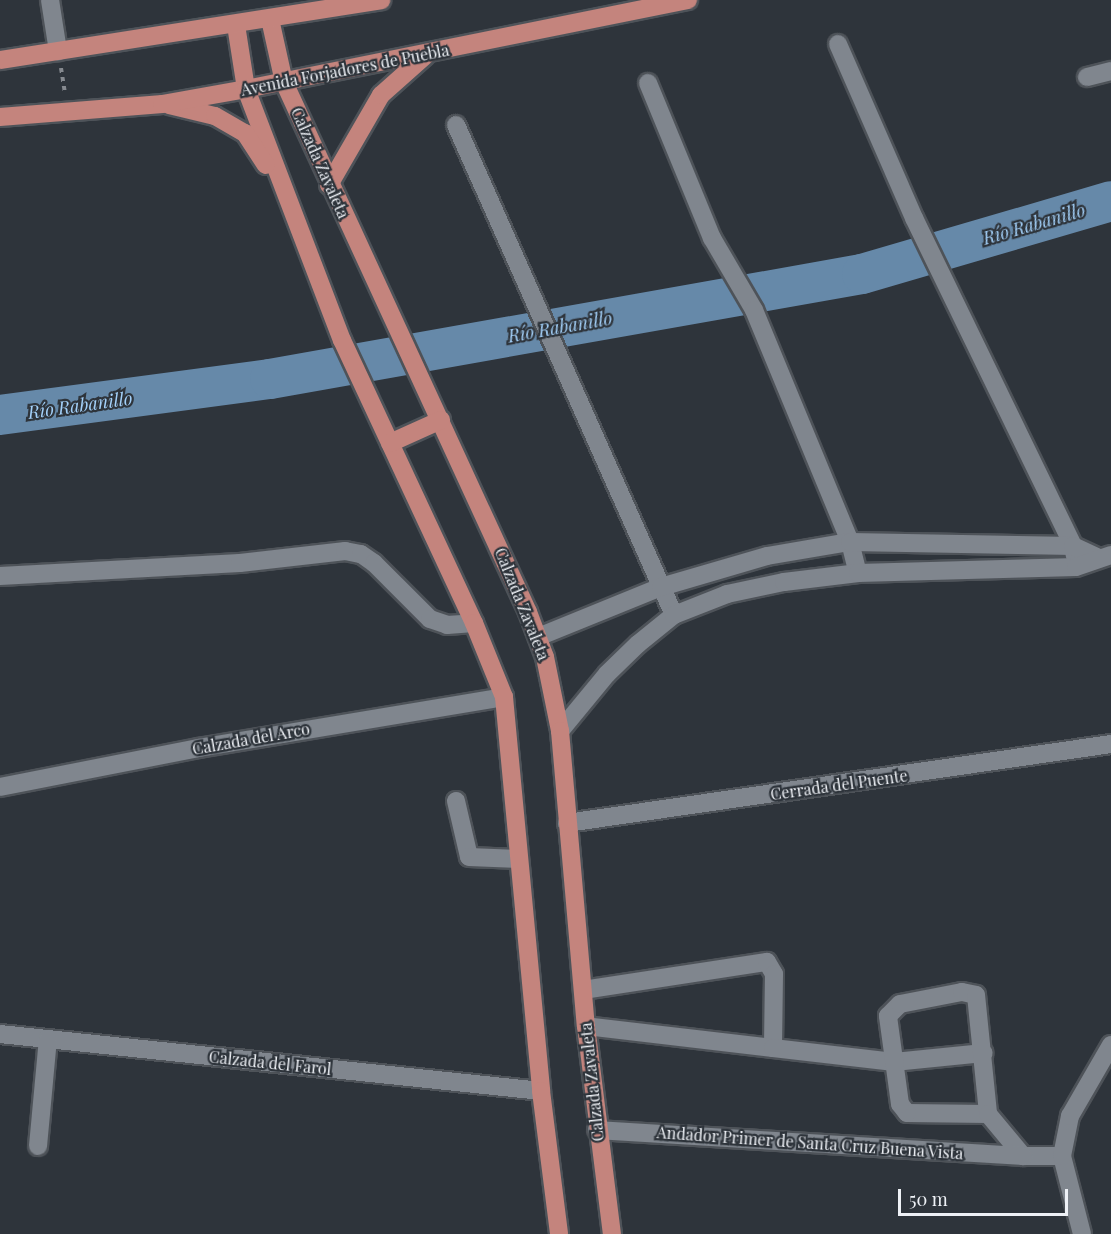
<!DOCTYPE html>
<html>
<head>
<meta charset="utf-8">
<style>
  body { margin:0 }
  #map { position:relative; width:1111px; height:1234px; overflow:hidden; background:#2e343b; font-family:"Playfair Display",serif }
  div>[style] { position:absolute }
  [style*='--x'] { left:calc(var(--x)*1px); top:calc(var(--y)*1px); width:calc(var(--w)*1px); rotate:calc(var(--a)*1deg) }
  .river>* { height:40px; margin:-20px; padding:0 20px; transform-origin:20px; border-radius:20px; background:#6689a9 }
  .path>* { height:4px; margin-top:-2px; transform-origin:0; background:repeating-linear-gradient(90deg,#868a90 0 4.5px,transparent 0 9px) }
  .roads { filter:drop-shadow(2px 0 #4e5359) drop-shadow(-2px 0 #4e5359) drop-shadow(0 2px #4e5359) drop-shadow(0 -2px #4e5359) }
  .minor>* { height:18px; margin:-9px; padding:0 9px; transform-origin:9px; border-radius:9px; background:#80868e }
  .major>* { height:18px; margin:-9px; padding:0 9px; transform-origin:9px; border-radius:9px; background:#c4847d }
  span { translate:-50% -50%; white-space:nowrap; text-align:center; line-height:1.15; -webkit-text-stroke:4.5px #2e343b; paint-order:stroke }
  .street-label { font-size:16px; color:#eef1f6 }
  .water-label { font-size:18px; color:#a3d0f9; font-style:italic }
  .scale { position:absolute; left:898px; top:1189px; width:170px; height:27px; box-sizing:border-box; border:3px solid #eef1f6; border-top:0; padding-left:8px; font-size:18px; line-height:21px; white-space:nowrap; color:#eef1f6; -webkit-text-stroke:4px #2e343b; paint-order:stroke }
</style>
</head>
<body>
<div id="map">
  <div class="river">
    <i style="--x:0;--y:415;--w:272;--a:-7.6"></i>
    <i style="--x:270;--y:379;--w:601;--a:-10.06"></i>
    <i style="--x:862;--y:274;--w:259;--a:-16.3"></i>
  </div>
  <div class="path">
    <i style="--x:61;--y:68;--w:25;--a:81"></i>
  </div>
  <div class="roads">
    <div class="minor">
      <i style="--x:50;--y:0;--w:52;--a:81.1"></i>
      <i style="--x:838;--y:44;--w:190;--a:66.4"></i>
      <i style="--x:914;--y:218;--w:365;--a:64.1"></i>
      <i style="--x:1073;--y:546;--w:10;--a:79"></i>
      <i style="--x:1087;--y:77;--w:25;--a:-14"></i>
      <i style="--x:648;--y:83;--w:168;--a:67.6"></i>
      <i style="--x:712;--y:238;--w:83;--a:59.7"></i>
      <i style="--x:754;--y:310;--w:251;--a:67.5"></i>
      <i style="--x:850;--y:542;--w:32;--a:76"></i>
      <i style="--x:456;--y:125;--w:536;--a:66.02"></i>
      <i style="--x:0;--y:576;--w:240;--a:-3.1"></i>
      <i style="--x:240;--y:563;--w:106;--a:-6.5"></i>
      <i style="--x:345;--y:551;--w:16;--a:11"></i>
      <i style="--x:361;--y:554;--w:16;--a:35"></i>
      <i style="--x:374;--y:563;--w:79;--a:45"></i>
      <i style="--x:430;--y:619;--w:18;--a:19"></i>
      <i style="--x:447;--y:625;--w:27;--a:-4"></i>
      <i style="--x:538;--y:637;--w:133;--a:-22.1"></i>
      <i style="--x:661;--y:587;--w:110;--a:-16.3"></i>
      <i style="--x:767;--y:556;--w:84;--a:-9.6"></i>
      <i style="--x:850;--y:542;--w:223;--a:1"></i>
      <i style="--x:1073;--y:546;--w:26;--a:25"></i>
      <i style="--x:560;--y:731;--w:74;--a:-50.5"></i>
      <i style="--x:607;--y:674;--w:43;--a:-44.1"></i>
      <i style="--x:638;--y:644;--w:46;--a:-38.9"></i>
      <i style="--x:674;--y:615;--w:57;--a:-21.6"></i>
      <i style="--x:727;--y:594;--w:58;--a:-11.9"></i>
      <i style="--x:784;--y:582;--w:75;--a:-6.9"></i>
      <i style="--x:858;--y:573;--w:218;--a:-1.6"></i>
      <i style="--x:1076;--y:567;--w:37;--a:-19"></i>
      <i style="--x:0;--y:787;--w:203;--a:-11.1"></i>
      <i style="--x:199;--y:748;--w:309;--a:-9.5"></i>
      <i style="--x:456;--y:801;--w:57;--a:76.9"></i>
      <i style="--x:469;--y:857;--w:50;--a:2.3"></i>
      <i style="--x:567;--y:823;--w:550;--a:-8.26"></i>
      <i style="--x:583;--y:990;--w:186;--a:-8.7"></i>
      <i style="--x:767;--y:962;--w:14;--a:60"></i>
      <i style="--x:774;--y:974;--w:74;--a:90.8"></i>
      <i style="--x:773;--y:1048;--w:188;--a:-173.3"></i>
      <i style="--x:0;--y:1034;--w:544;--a:6.01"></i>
      <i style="--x:773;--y:1048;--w:122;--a:6.6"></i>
      <i style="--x:894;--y:1062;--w:90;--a:-5.7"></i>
      <i style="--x:988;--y:1114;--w:81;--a:-179.3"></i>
      <i style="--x:907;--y:1113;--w:11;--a:-128"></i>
      <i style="--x:900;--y:1104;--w:89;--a:-97.8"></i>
      <i style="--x:888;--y:1016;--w:17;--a:-45"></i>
      <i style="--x:900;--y:1004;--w:63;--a:-11"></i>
      <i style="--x:962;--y:992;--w:14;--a:12"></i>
      <i style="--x:976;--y:995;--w:120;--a:84.2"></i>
      <i style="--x:988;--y:1114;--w:55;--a:50.2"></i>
      <i style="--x:1023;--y:1156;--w:39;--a:0"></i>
      <i style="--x:597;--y:1130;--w:427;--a:3.5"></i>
      <i style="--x:38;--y:1146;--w:107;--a:-84.7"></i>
      <i style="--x:1082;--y:1234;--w:81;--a:-104.4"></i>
      <i style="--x:1062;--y:1156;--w:41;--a:-78.7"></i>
      <i style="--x:1070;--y:1116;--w:82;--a:-60"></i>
    </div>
    <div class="major">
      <i style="--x:270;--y:19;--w:65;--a:77.5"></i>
      <i style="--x:284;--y:82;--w:583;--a:65.28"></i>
      <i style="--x:528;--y:612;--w:48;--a:69.3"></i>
      <i style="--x:545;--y:657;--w:76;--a:78.5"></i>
      <i style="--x:560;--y:731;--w:296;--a:85"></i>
      <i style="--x:586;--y:1026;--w:210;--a:82.9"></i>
      <i style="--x:236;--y:25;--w:65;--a:81.1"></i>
      <i style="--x:246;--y:89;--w:269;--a:69.1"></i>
      <i style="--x:342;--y:340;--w:312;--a:65"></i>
      <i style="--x:474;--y:623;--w:80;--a:67.9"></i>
      <i style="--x:504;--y:697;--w:396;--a:84.6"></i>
      <i style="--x:541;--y:1091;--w:144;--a:82.8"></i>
      <i style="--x:0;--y:60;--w:386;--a:-8.9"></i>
      <i style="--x:169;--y:105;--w:47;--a:13.4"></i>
      <i style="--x:215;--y:116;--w:34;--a:30"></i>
      <i style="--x:245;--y:133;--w:38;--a:57"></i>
      <i style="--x:0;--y:117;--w:163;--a:-4.6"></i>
      <i style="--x:162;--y:104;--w:85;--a:-10.1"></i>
      <i style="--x:246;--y:89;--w:451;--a:-11.4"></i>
      <i style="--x:329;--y:185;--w:104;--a:-60"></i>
      <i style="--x:381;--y:95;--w:59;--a:-41.6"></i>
      <i style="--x:390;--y:443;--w:56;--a:-24.3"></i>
    </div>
  </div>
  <div class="street-label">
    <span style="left:345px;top:70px;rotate:-11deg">Avenida Forjadores de Puebla</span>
    <span style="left:320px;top:163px;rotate:66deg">Calzada Zavaleta</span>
    <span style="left:522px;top:604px;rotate:68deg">Calzada Zavaleta</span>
    <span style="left:251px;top:739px;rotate:-10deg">Calzada del Arco</span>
    <span style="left:839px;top:785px;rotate:-8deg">Cerrada del Puente</span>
    <span style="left:270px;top:1063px;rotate:6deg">Calzada del Farol</span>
    <span style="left:592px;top:1082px;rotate:-96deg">Calzada Zavaleta</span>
    <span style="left:810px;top:1143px;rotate:4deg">Andador Primer de Santa Cruz Buena Vista</span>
  </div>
  <div class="water-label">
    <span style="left:1034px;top:224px;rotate:-16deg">Río Rabanillo</span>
    <span style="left:560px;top:327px;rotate:-10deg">Río Rabanillo</span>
    <span style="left:80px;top:405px;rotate:-8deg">Río Rabanillo</span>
  </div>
  <div class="scale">50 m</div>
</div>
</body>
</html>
